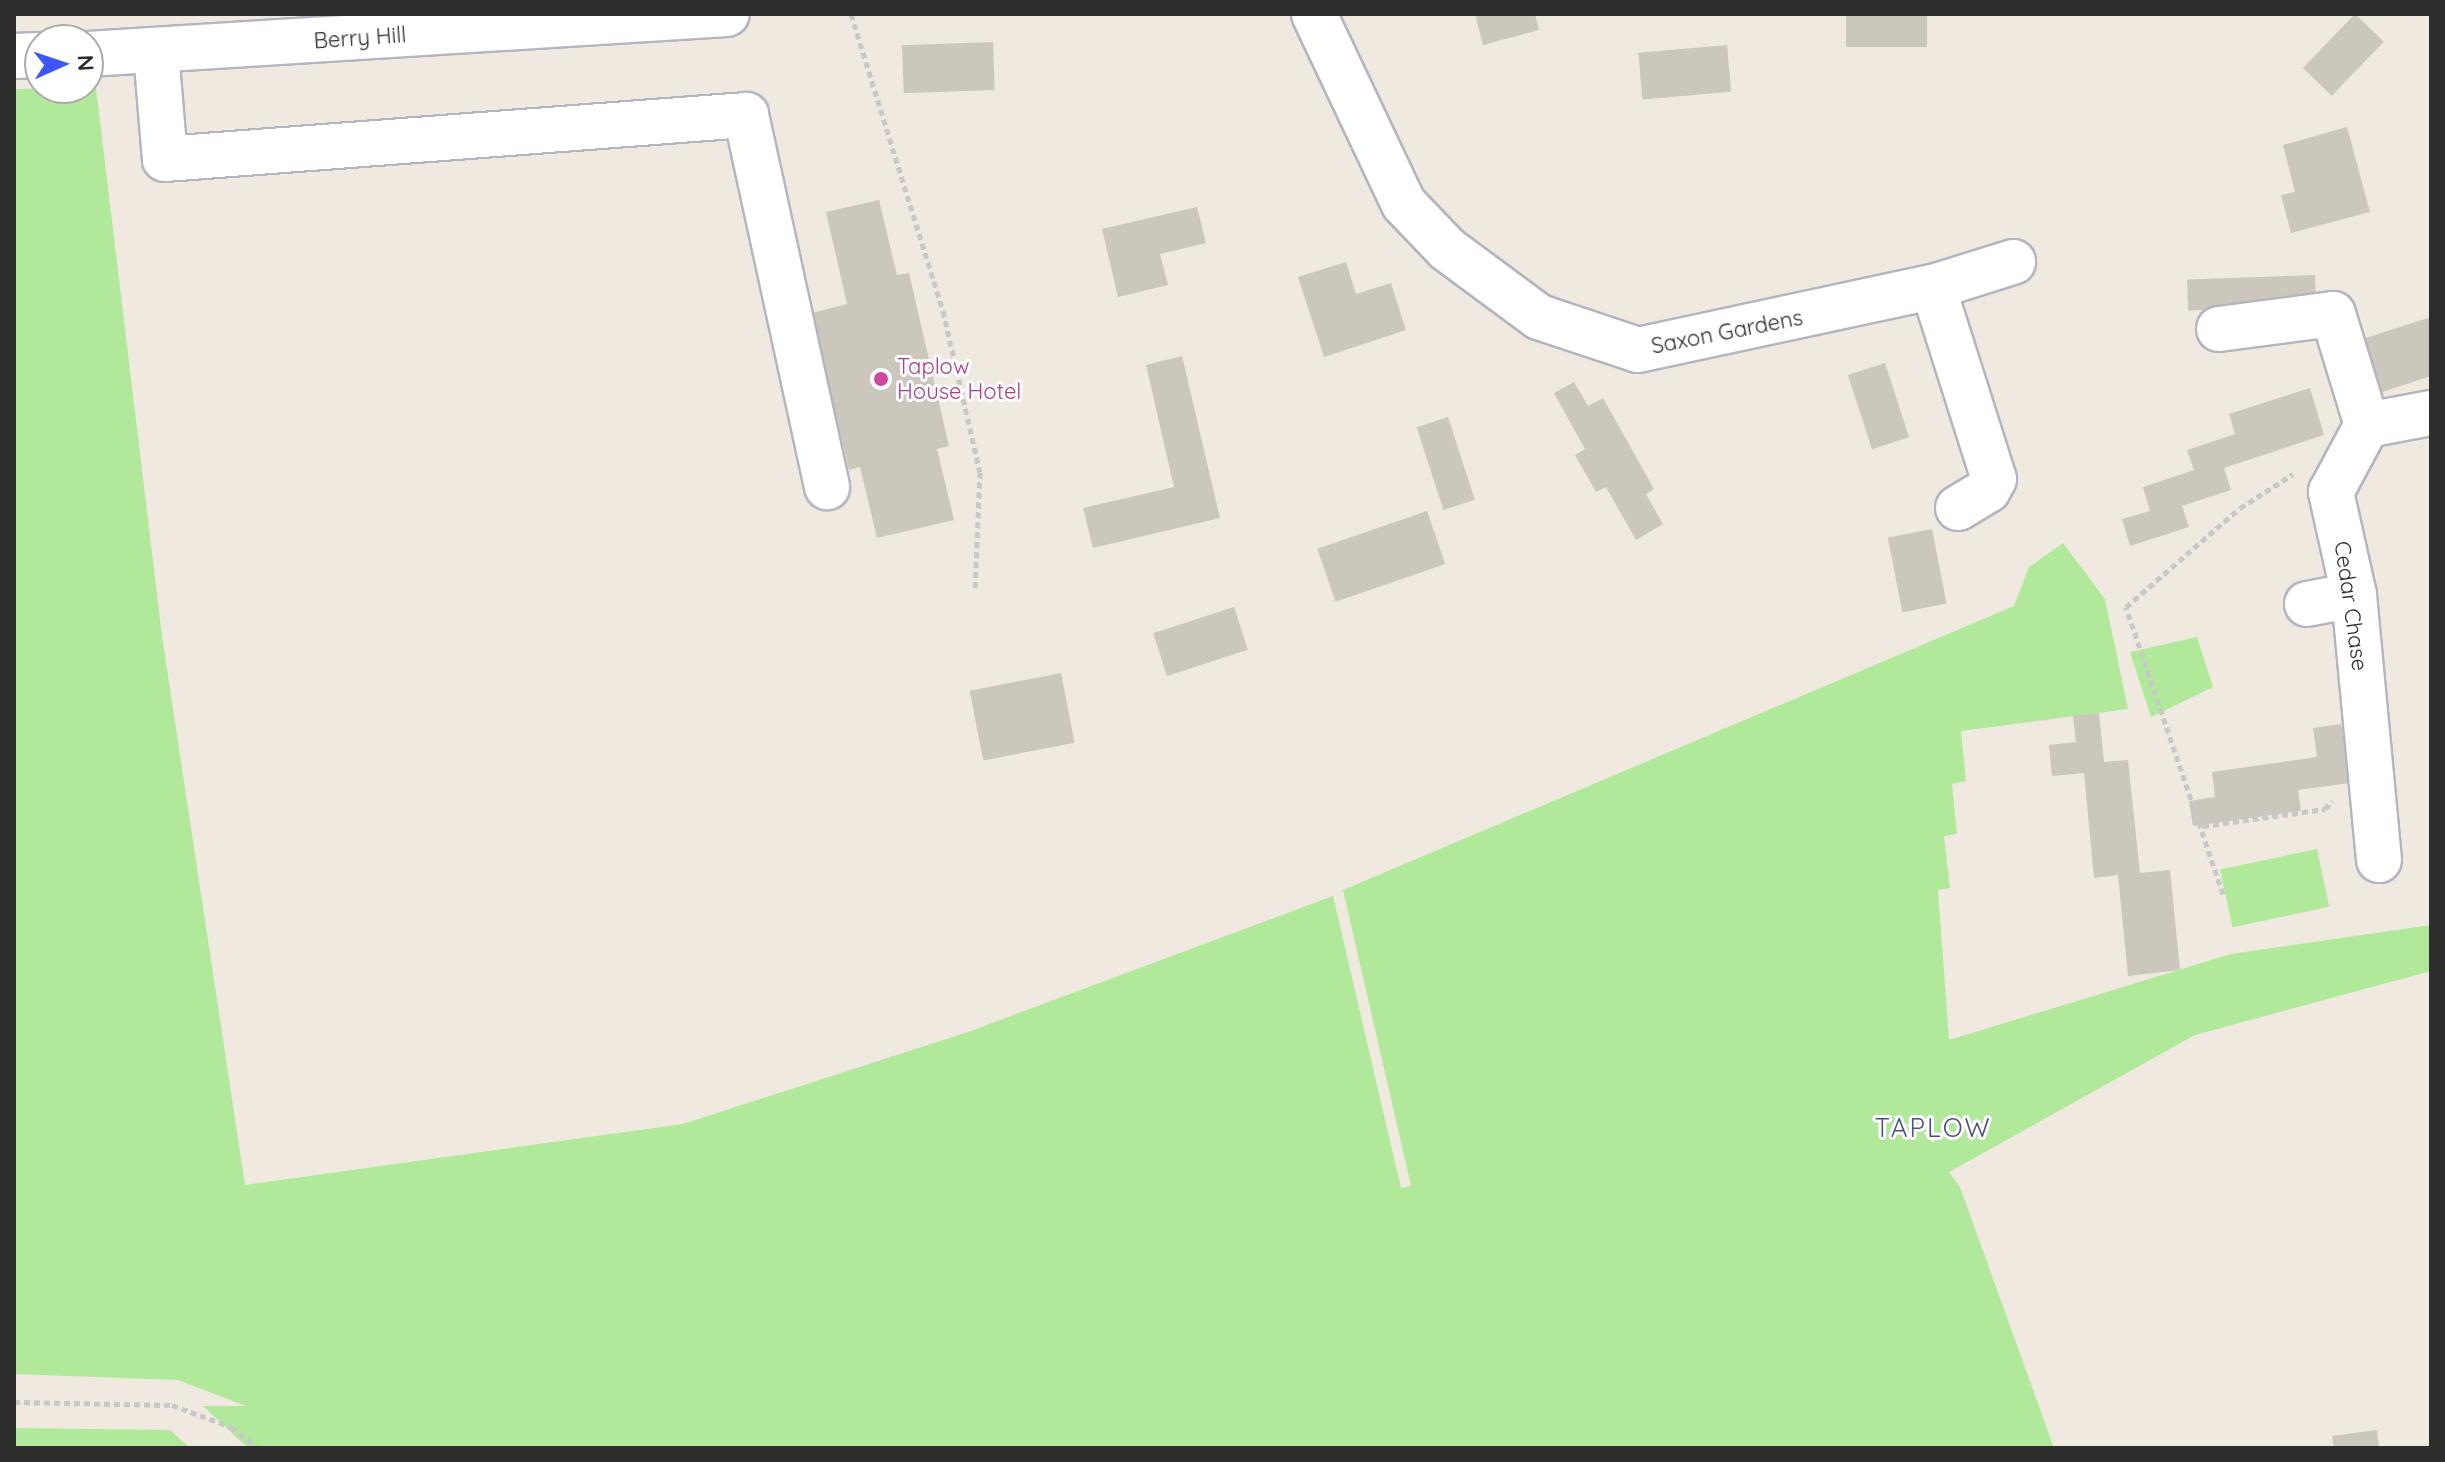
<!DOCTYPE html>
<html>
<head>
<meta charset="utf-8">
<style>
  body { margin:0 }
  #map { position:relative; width:2445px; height:1462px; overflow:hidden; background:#efe9df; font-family:Quicksand,sans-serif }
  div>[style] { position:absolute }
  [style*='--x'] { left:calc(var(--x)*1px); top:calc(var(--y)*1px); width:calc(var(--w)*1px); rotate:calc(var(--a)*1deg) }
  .green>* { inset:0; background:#b0e999; transform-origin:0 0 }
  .building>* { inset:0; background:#cbc7bd; transform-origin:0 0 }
  .path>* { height:5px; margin-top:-2.5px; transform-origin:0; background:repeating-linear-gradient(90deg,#c8c8c8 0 6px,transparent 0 10px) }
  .roads { filter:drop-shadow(2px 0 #b3b5c1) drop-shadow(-2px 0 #b3b5c1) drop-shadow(0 2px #b3b5c1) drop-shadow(0 -2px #b3b5c1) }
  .minor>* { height:44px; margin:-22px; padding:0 22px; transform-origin:22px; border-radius:22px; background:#fff }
  .dots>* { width:22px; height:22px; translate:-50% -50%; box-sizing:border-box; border:4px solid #fff; border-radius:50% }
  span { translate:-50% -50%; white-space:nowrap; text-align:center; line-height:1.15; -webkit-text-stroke:6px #fff; paint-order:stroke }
  .street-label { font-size:22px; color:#2d2d2d }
  .hotel-label { font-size:22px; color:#b23c85 }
  .left { translate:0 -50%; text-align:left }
  .quarter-label { font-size:26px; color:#4a5182; letter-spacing:2px }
  .frame { position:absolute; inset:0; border:16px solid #2d2d2d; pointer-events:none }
  .north { position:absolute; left:24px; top:24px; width:80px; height:80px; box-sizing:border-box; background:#fff; border:2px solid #ababab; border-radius:50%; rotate:87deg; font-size:22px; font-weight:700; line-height:32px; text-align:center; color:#2d2d2d }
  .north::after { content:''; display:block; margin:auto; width:28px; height:36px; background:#3c57ff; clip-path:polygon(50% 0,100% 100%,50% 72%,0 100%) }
</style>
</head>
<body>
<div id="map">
  <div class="green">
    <i style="clip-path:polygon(96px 88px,162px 636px,245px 1185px,683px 1124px,968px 1032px,1333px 896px,1401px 1188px,1411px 1186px,1343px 890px,2014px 606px,2029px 567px,2063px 543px,2105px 599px,2128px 709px,1961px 731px,1966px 781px,1952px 784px,1957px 834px,1944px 836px,1950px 888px,1938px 890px,1949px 1040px,2231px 954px,2431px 925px,2431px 971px,2195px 1035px,1949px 1172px,1960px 1187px,2054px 1448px,248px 1448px,203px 1406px,246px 1406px,178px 1380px,14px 1374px,14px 89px)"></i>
    <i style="clip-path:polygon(2197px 637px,2213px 687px,2151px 717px,2130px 652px)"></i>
    <i style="left:2317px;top:849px;width:59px;height:99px;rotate:78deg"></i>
    <i style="clip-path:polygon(14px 1428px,170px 1430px,190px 1448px,14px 1448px)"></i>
  </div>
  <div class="building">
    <i style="clip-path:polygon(1475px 14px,1535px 14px,1539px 30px,1483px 45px)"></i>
    <i style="left:1846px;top:14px;width:81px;height:33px"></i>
    <i style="left:2355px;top:14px;width:40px;height:75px;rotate:44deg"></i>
    <i style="left:993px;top:42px;width:48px;height:91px;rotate:88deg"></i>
    <i style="left:1727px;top:45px;width:47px;height:89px;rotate:85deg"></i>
    <i style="clip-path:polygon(2347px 127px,2370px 212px,2291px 233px,2281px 195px,2295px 192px,2283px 145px)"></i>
    <i style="clip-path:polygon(879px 200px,897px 275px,909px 273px,949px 446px,937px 449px,954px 520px,877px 538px,860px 467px,849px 470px,812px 313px,847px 304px,826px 212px)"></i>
    <i style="clip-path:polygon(1197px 207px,1206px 243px,1160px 254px,1168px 285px,1118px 297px,1102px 229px)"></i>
    <i style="clip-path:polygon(1346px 262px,1356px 294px,1391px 283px,1406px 330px,1324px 357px,1298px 277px)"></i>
    <i style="left:2315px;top:275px;width:31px;height:128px;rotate:88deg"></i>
    <i style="clip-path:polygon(2431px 317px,2431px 376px,2370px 396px,2353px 342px)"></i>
    <i style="clip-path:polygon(1182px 356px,1220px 518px,1093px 548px,1083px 508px,1174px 487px,1146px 365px)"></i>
    <i style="left:1885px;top:363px;width:78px;height:39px;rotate:72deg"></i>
    <i style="clip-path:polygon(1574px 382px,1588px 406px,1603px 398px,1654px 489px,1646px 494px,1663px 524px,1636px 540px,1606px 487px,1596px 492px,1575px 455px,1585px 449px,1554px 393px)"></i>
    <i style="clip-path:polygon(2310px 388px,2324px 435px,2224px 468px,2231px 490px,2182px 506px,2189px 527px,2130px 546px,2122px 519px,2150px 511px,2143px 487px,2194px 470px,2187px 450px,2235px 434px,2229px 414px)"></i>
    <i style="left:1448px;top:417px;width:87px;height:33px;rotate:72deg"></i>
    <i style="left:1427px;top:511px;width:56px;height:116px;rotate:71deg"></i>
    <i style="left:1932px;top:529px;width:76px;height:45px;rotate:79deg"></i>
    <i style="left:1234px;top:607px;width:45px;height:85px;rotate:72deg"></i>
    <i style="left:1061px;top:673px;width:71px;height:93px;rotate:79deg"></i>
    <i style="clip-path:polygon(2099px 713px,2104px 762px,2128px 760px,2140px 873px,2170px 870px,2180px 970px,2128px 976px,2118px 875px,2094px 878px,2084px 773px,2052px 776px,2049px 745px,2076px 742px,2073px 716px)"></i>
    <i style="clip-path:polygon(2341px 724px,2350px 783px,2298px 790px,2301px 811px,2193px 826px,2189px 801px,2215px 797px,2212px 772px,2317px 757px,2313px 728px)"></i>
    <i style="clip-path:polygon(2377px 1430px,2379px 1448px,2334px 1448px,2332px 1436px)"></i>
  </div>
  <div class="path">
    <i style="--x:851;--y:14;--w:311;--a:72.8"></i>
    <i style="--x:943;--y:311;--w:165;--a:77.1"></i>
    <i style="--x:980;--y:472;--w:119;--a:92.4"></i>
    <i style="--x:2203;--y:826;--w:123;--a:-7.9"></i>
    <i style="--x:2325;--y:809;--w:11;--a:-49"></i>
    <i style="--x:2223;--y:894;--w:303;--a:-108.7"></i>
    <i style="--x:2126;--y:607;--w:151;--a:-41"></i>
    <i style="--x:2240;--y:508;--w:63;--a:-32.7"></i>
    <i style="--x:14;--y:1402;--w:158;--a:1.1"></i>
    <i style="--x:172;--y:1405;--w:63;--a:20.4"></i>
    <i style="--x:231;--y:1427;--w:34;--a:38"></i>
  </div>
  <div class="roads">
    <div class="minor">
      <i style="--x:1314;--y:14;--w:210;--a:64.7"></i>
      <i style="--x:1404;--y:204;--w:62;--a:46.3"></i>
      <i style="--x:1447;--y:249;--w:114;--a:36.5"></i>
      <i style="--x:1539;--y:317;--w:104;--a:18.4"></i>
      <i style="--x:1638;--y:350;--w:302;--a:-12.1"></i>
      <i style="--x:1933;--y:287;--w:84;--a:-17.4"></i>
      <i style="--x:156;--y:52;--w:107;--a:85.2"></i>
      <i style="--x:165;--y:159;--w:583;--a:-4.33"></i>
      <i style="--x:746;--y:115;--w:381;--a:77.7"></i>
      <i style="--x:88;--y:54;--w:640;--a:-3.58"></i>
      <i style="--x:14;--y:56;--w:26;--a:-2"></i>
      <i style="--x:1933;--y:287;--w:201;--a:72.4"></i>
      <i style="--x:1994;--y:479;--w:13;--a:119"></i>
      <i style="--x:1988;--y:490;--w:35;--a:149"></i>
      <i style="--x:2219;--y:329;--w:115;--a:-7.5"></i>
      <i style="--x:2333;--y:314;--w:116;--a:73"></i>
      <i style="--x:2307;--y:604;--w:48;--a:-10.8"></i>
      <i style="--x:2379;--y:860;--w:266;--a:-95.4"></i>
      <i style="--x:2354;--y:595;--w:106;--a:-102.6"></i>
      <i style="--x:2331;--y:492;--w:76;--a:-61.8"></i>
      <i style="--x:2367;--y:425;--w:65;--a:-10.6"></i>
    </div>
  </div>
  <div class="dots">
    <i style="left:881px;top:379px;background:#d1479c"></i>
  </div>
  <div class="street-label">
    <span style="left:360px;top:38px;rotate:-4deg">Berry Hill</span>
    <span style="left:1727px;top:332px;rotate:-11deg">Saxon Gardens</span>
    <span style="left:2351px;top:606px;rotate:82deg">Cedar Chase</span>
  </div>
  <div class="hotel-label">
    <span class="left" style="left:897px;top:379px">Taplow<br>House Hotel</span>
  </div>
  <div class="quarter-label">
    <span style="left:1933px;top:1128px">TAPLOW</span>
  </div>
  <div class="frame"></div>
  <div class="north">N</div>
</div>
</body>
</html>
